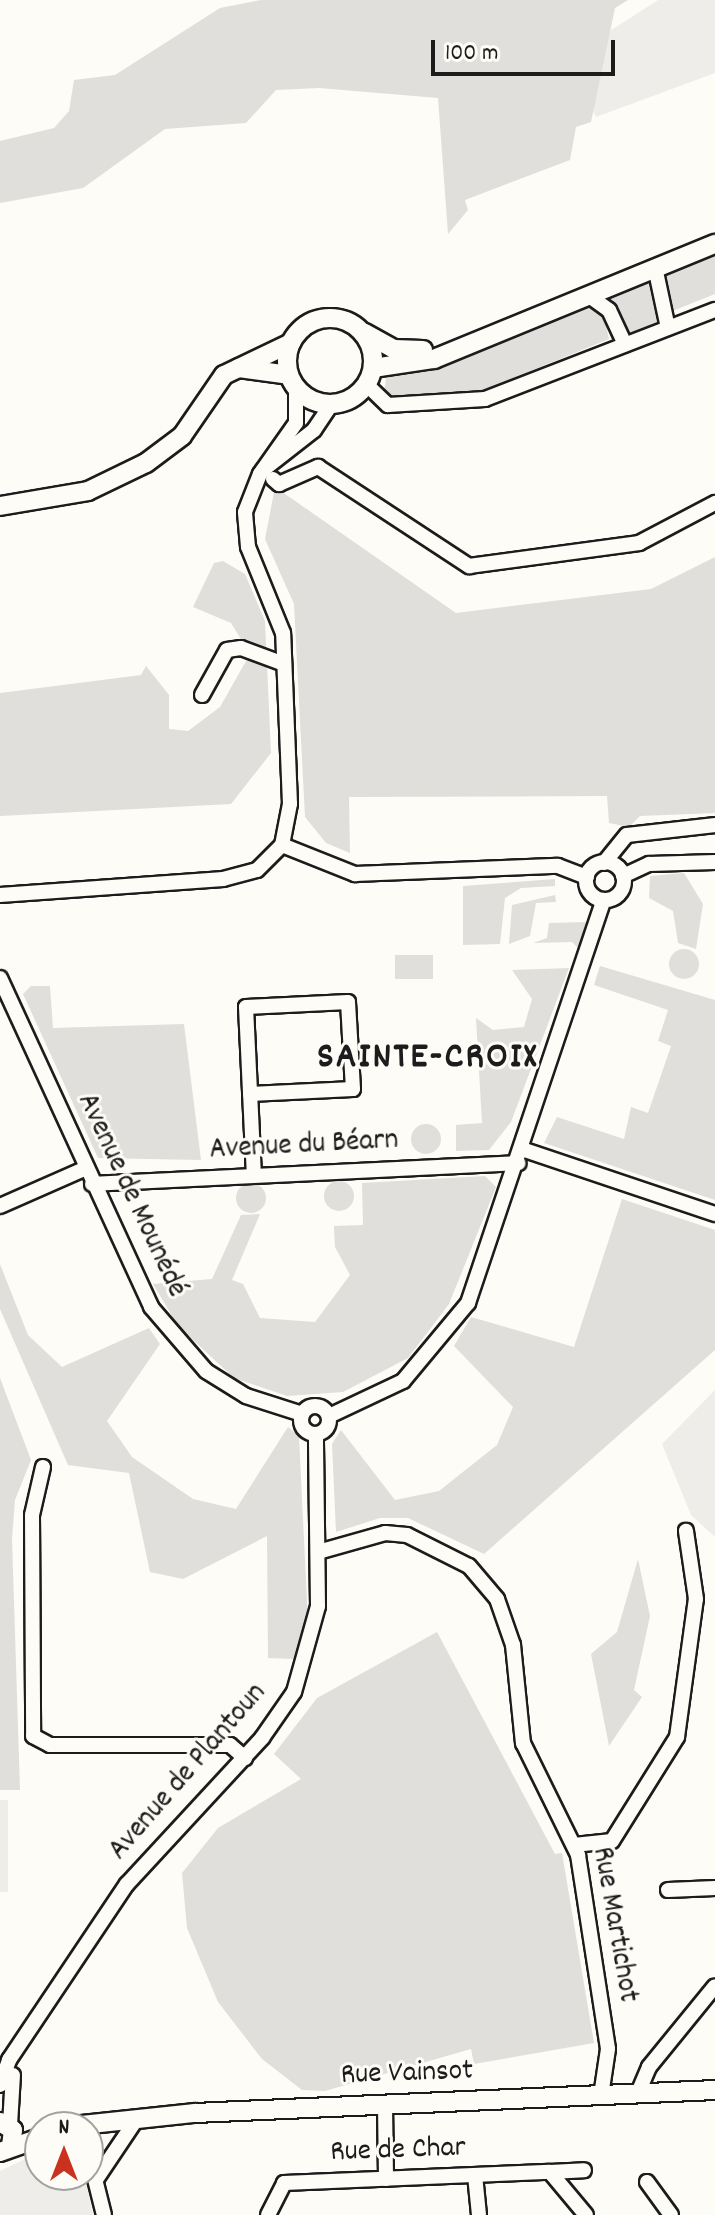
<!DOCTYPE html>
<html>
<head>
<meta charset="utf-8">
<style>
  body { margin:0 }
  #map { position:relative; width:715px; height:2215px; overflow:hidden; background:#fdfcf7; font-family:Dekko,sans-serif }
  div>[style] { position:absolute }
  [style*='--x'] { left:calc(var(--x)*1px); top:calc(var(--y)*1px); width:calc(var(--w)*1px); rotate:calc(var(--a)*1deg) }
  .built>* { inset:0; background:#eeede9; transform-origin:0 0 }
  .green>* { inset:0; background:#e0dfdb; transform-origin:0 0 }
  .round { border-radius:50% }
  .roads { filter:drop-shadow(2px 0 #1c1c1c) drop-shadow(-2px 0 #1c1c1c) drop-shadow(0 2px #1c1c1c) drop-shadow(0 -2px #1c1c1c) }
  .minor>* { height:14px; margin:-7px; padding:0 7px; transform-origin:7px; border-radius:7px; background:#fdfcf7 }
  .minor>.ring { margin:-7px; padding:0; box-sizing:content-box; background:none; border:14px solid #fdfcf7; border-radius:50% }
  .major>* { height:18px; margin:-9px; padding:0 9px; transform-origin:9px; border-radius:9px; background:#fdfcf7 }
  .major>.ring { margin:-9px; padding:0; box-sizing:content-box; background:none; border:18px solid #fdfcf7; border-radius:50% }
  span { translate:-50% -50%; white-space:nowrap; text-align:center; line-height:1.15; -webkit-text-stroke:6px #fdfcf7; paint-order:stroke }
  .street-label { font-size:30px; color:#1c1c1c }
  .district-label { font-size:38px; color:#1c1c1c; font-weight:700; letter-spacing:2px }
  .north { position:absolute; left:24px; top:2111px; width:80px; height:80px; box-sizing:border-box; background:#fdfcf7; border:2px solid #a3a29f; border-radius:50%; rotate:0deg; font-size:22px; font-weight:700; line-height:32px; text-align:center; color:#1c1c1c }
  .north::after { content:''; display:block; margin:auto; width:28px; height:36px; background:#c8321e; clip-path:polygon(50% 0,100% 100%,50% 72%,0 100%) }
  .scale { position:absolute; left:431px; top:40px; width:184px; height:36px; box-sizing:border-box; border:4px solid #1c1c1c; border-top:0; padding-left:10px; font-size:24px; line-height:28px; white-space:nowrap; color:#1c1c1c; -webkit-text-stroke:6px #fdfcf7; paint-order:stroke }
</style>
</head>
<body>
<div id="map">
  <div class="built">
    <i style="clip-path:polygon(658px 0,715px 0,715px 73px,596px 117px,568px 58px)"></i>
    <i style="clip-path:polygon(715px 1390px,715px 1537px,691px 1515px,662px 1444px)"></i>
    <i style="left:0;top:1800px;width:8px;height:92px"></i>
    <i style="clip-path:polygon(40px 2152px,40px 2175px,84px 2175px,93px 2215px,0 2215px,0 2171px)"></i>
  </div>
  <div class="green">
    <i style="clip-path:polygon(261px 0,628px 0,615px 8px,591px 122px,576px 127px,570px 160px,465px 200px,468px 210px,448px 234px,438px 98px,319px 88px,276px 90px,246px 123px,165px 129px,83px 188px,0 203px,0 141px,54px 128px,69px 111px,74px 80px,115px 75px,220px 8px)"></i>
    <i style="clip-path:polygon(715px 252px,715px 294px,670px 312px,662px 277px)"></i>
    <i style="clip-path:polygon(649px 281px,660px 324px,627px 338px,603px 296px)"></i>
    <i style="clip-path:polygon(589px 302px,603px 312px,609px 339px,476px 393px,398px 400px,384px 392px,387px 374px)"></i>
    <i style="clip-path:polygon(275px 487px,456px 613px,651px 589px,715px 557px,715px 813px,640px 816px,629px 827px,609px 823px,607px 796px,349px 797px,350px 853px,326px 843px,305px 817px,294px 604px,265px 539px)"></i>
    <i style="clip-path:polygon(223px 561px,245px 574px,265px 621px,271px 753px,231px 804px,0 816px,0 693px,141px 675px,146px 666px,169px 695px,169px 729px,188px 731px,220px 707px,250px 654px,231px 623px,193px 607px,214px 563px)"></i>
    <i style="clip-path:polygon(684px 873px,703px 904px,696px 949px,678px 943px,673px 911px,649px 898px,650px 876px)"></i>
    <i style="clip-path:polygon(555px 879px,555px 886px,521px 888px,505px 898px,500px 944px,463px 945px,463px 886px)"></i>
    <i style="clip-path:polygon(555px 895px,556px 902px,536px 903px,530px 936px,509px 944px,512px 905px)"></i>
    <i style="clip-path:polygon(586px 922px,579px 949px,572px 942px,533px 943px,547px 938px,549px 923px)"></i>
    <i class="round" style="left:669px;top:949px;width:30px;height:30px"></i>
    <i style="left:433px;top:955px;width:24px;height:38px;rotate:90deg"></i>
    <i style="clip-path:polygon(600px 966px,715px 1000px,715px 1200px,544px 1143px,557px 1117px,624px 1139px,631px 1107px,648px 1113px,671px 1046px,658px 1041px,668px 1010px,594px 985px)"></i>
    <i style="clip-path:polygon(569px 968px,511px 1122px,489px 1150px,456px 1151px,456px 1125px,482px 1123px,476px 1018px,493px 1030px,524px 1027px,532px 999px,512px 970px)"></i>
    <i style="clip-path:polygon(31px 986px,50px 986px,53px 1028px,184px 1024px,201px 1160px,98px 1158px,23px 994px)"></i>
    <i class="round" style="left:411px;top:1124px;width:30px;height:30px"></i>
    <i style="clip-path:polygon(485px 1176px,496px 1187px,449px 1304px,408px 1358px,343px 1392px,287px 1396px,234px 1378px,178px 1326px,153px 1284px,212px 1279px,241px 1215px,260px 1214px,232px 1280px,243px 1284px,260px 1318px,315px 1322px,350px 1275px,335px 1247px,334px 1226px,363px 1225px,362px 1183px)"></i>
    <i class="round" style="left:324px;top:1181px;width:30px;height:30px"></i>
    <i class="round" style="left:236px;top:1183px;width:30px;height:30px"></i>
    <i style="clip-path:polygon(622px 1199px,715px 1230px,715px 1350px,484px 1554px,408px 1518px,380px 1518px,336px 1532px,332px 1444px,341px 1430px,395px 1500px,439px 1491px,497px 1445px,513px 1407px,454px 1346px,471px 1317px,574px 1347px)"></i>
    <i style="clip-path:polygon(0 1264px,28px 1335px,62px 1367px,149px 1328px,160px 1344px,107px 1421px,132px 1457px,193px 1499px,236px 1509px,288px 1427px,299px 1436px,308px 1623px,293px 1659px,268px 1658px,267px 1536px,183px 1579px,150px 1572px,129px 1473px,68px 1465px,0 1309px)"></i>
    <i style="clip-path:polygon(0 1378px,31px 1460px,15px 1500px,12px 1539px,20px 1790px,0 1790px)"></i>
    <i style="clip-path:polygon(638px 1559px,650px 1616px,634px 1690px,642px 1697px,609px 1746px,591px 1654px,617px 1632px)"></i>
    <i style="clip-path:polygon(437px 1632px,555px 1854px,562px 1853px,594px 2043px,474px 2064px,471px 2049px,325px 2091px,302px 2090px,262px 2059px,218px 2002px,187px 1928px,182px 1873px,218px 1828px,301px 1779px,274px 1754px,317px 1698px)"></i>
  </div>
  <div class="roads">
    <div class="minor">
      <i style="--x:655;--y:267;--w:62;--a:78"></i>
      <i style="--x:588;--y:295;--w:26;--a:36"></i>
      <i style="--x:609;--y:310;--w:38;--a:65"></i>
      <i style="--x:367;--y:385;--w:29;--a:44"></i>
      <i style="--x:388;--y:405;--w:97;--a:-3.5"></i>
      <i style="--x:485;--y:399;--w:247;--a:-21.2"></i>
      <i style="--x:263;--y:470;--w:65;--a:-38.1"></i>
      <i style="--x:314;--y:430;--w:30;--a:-56"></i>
      <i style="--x:273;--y:479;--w:8;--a:40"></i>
      <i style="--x:279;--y:484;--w:43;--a:-23.6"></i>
      <i style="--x:318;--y:467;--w:181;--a:33.3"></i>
      <i style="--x:469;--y:566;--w:172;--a:-7.7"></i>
      <i style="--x:639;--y:543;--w:86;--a:-27.8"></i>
      <i style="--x:202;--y:695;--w:51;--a:-60.9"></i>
      <i style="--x:227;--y:650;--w:14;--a:-8"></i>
      <i style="--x:241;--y:648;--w:46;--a:20.4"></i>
      <i style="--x:282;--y:845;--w:79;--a:21.7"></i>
      <i style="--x:355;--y:874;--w:203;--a:-2.3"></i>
      <i style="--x:558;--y:866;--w:31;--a:21"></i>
      <i class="ring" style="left:586px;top:862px;width:24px;height:24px"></i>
      <i style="--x:604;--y:863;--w:36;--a:-51"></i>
      <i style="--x:627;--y:835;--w:89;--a:-6.5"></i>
      <i style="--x:623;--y:876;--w:29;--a:-25"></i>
      <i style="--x:649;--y:864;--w:66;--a:-1.7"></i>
      <i style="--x:0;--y:895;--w:224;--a:-4.1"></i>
      <i style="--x:223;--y:879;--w:35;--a:-15"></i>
      <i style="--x:257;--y:870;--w:35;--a:-45"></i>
      <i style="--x:282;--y:845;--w:42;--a:-79"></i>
      <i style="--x:290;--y:804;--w:171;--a:-92.3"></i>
      <i style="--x:283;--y:633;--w:93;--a:-112.1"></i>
      <i style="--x:248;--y:547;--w:35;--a:-95"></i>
      <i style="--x:245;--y:512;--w:41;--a:-68.5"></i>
      <i style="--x:260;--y:474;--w:62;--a:-54.8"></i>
      <i style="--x:296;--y:423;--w:35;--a:-90"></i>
      <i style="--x:0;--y:978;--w:362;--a:65.3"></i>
      <i style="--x:151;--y:1307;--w:84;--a:49.3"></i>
      <i style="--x:206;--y:1371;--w:47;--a:32"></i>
      <i style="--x:246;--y:1396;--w:59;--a:17.8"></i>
      <i style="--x:250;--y:1094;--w:103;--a:-2.8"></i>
      <i style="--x:353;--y:1089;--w:87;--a:-93.3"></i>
      <i style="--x:348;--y:1002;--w:102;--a:177.2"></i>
      <i style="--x:246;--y:1007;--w:168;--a:87.3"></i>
      <i style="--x:522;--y:1149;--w:204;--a:18.6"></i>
      <i style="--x:92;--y:1184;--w:427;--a:-2.8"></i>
      <i style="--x:0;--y:1206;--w:92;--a:-23.8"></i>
      <i class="ring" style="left:301px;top:1406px;width:14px;height:14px"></i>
      <i style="--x:329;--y:1416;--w:82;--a:-25.3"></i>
      <i style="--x:403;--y:1381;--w:102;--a:-50.2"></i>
      <i style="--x:468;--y:1303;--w:425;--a:-71.4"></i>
      <i style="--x:43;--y:1467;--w:49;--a:102.9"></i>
      <i style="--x:32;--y:1515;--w:221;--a:89.7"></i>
      <i style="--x:33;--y:1736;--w:19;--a:28"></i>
      <i style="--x:50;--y:1745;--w:180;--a:0"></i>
      <i style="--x:230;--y:1745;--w:20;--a:41"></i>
      <i style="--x:318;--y:1552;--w:70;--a:-15.8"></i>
      <i style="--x:385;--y:1533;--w:22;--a:5"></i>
      <i style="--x:407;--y:1535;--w:69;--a:26.6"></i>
      <i style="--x:469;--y:1566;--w:43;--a:49.7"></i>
      <i style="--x:497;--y:1599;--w:49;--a:70.8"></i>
      <i style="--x:513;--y:1645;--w:99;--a:84.2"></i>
      <i style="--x:523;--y:1743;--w:125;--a:63.8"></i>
      <i style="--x:578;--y:1855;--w:196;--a:81.2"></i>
      <i style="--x:608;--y:2049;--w:48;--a:98.5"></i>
      <i style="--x:574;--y:1845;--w:38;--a:-6"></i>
      <i style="--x:612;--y:1841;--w:123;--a:-58"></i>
      <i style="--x:677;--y:1737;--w:139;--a:-82.2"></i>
      <i style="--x:696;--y:1599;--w:69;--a:-98.4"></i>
      <i style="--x:668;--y:1890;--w:47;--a:-2.4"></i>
      <i style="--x:0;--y:2085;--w:27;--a:-70"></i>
      <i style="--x:9;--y:2060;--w:212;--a:-56.2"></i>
      <i style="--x:127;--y:1884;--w:199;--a:-47.2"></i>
      <i style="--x:262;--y:1738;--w:56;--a:-55.2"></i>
      <i style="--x:294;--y:1692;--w:89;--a:-74.4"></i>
      <i style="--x:318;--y:1606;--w:172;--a:-90.7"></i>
      <i style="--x:638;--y:2093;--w:28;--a:-67"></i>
      <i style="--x:649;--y:2067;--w:104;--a:-50.8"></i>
      <i style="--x:385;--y:2105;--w:74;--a:89.2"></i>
      <i style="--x:10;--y:2125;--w:50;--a:-86.6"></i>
      <i style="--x:88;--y:2151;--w:66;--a:76"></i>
      <i style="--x:550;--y:2172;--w:34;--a:-3"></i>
      <i style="--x:475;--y:2175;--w:40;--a:84.3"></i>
      <i style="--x:97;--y:2178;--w:70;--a:-56.1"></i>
      <i style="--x:647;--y:2182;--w:41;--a:54"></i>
      <i style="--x:268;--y:2215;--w:36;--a:-63"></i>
      <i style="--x:284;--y:2183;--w:266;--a:-2.4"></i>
      <i style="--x:550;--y:2172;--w:56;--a:50.1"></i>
    </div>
    <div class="major">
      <i class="ring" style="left:287px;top:318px;width:68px;height:68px"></i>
      <i style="--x:365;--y:333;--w:33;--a:29"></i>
      <i style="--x:394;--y:349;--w:29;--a:2"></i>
      <i style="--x:239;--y:368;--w:50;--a:8"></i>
      <i style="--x:373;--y:368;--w:62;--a:-8.4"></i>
      <i style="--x:434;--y:359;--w:304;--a:-22.3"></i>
      <i style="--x:0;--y:506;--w:89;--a:-9.7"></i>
      <i style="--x:88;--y:491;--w:64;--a:-25.8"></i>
      <i style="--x:146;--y:463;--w:45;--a:-36.9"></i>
      <i style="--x:182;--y:436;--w:74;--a:-55.5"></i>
      <i style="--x:224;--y:375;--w:74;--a:-25.5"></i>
      <i style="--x:0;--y:2122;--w:15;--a:32"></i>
      <i style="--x:13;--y:2130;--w:17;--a:97"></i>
      <i style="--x:63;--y:2127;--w:133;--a:-6.1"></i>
      <i style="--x:195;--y:2113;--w:521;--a:-2.53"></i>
      <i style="--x:0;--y:2152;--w:42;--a:-19.3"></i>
    </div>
  </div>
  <div class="street-label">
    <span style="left:304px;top:1147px;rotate:-3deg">Avenue du Béarn</span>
    <span style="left:130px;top:1196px;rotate:65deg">Avenue de Mounédé</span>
    <span style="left:189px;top:1773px;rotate:-49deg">Avenue de Plantoun</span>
    <span style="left:613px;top:1925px;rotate:80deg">Rue Martichot</span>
    <span style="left:407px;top:2075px;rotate:-2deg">Rue Vainsot</span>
    <span style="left:398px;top:2152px;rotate:-2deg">Rue de Char</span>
  </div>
  <div class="district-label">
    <span style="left:428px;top:1059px">SAINTE-CROIX</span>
  </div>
  <div class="north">N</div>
  <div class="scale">100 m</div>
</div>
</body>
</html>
